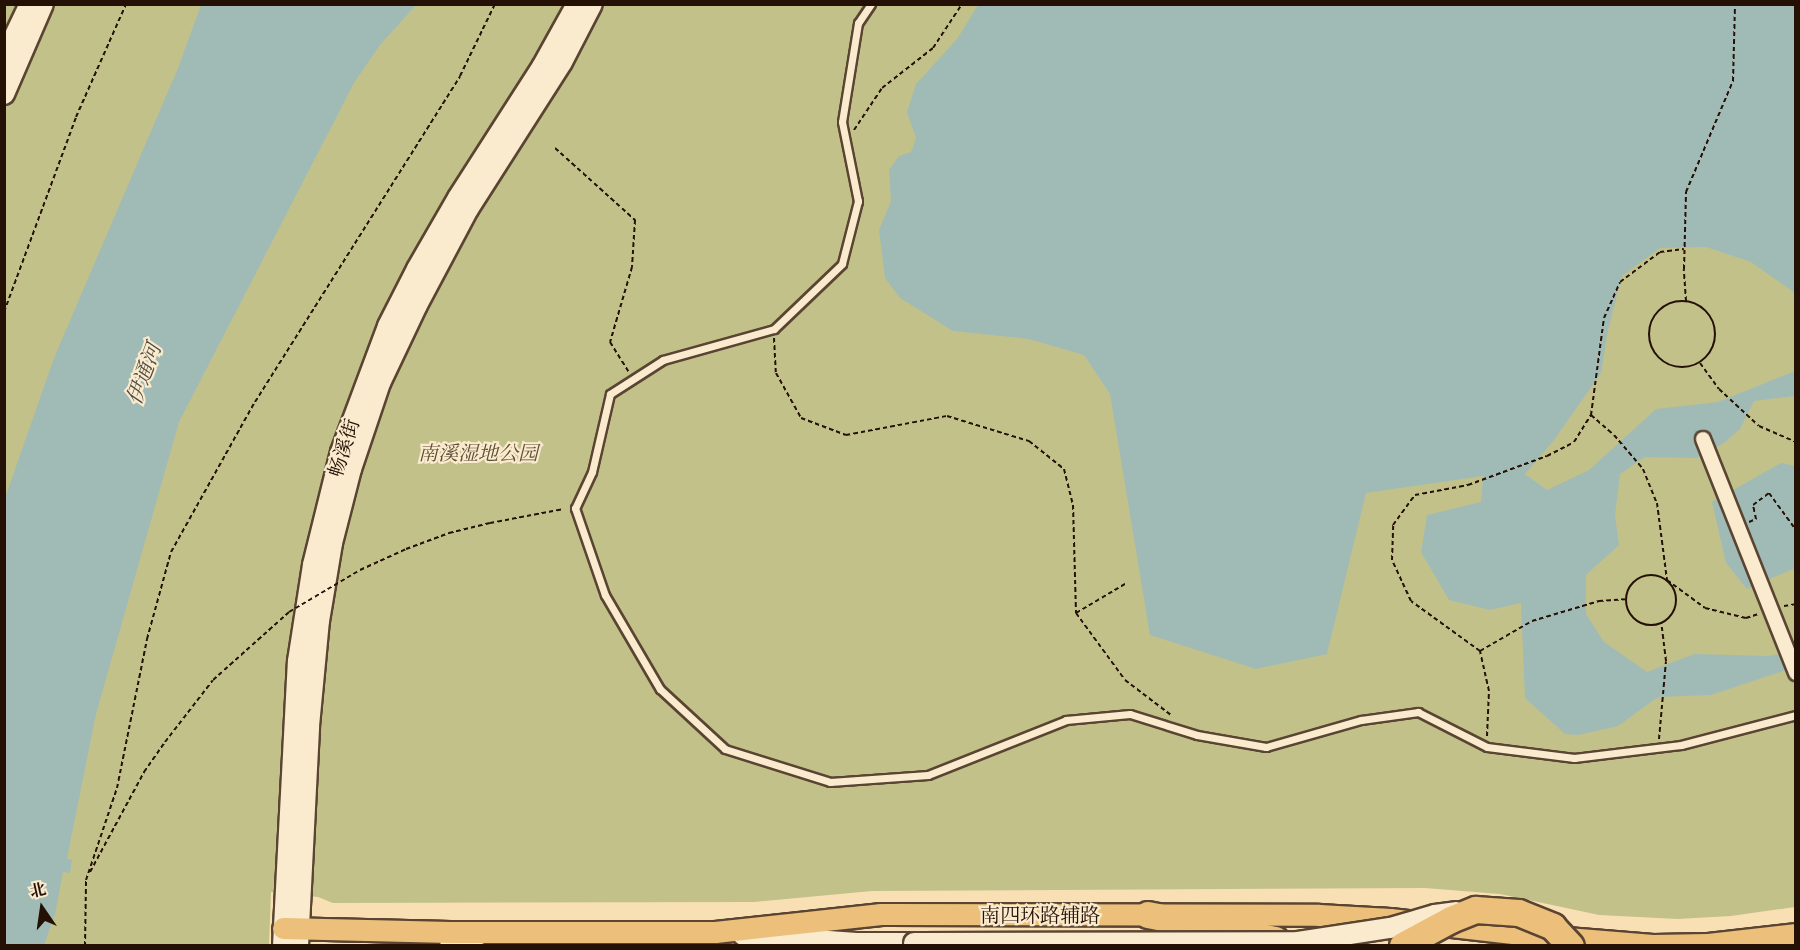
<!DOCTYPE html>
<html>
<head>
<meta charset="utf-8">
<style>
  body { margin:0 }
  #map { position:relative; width:1800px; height:950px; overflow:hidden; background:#f8e0b4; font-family:"EB Garamond","Noto Serif SC",serif }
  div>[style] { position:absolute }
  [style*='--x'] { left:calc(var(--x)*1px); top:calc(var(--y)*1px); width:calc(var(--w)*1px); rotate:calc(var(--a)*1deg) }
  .green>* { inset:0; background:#c2c189 }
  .water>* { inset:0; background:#a0bbb6 }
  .path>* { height:2px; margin-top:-1px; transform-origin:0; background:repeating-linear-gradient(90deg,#251006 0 4.5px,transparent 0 7.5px) }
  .path>.ring { margin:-1px; padding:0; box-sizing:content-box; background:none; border:2px solid #251006; border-radius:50% }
  .roads { filter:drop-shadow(2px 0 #5a4432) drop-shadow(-2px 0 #5a4432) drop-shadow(0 2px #5a4432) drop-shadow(0 -2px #5a4432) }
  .lane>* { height:7px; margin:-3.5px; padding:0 3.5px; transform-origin:3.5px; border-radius:3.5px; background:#faebce }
  .secondary>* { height:20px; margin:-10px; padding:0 10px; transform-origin:10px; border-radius:10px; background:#faebce }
  .primary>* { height:21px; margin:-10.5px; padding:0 10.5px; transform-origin:10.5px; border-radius:10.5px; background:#ecc07a }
  .highway>* { height:26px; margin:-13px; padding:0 13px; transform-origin:13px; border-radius:13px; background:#ecc07a }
  .path-bridge>* { height:2px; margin-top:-1px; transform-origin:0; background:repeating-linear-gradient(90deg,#251006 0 4.5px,transparent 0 7.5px) }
  .bridges { filter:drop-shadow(2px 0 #5a4432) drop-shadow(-2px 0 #5a4432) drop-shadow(0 2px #5a4432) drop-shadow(0 -2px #5a4432) }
  .street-bridge>* { height:14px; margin:-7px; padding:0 7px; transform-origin:7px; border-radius:7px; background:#faebce }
  .secondary-bridge>* { height:20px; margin:-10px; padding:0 10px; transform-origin:10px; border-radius:10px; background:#faebce }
  .highway-bridge>* { height:26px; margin:-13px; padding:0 13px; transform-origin:13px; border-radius:13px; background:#ecc07a }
  span { translate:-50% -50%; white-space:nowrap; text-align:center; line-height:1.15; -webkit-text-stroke:4.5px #faebce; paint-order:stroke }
  .street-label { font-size:20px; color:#251006 }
  .park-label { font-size:20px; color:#5c4e34; font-style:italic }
  .water-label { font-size:21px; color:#504c44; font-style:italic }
  .frame { position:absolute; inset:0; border:6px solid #251006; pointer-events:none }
  .north { position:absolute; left:12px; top:878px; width:60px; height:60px; -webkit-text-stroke:4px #faebce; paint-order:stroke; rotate:347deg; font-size:16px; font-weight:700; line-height:24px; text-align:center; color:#251006 }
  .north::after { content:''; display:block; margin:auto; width:21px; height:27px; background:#251006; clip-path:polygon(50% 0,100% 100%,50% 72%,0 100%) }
</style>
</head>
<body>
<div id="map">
  <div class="green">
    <i style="clip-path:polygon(5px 5px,1795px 5px,1795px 907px,1731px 916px,1678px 919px,1599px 915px,1500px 894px,1425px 888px,872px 891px,754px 902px,333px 903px,318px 897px,271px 892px,269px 945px,5px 945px)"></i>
  </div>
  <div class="water">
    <i style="clip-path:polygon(201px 5px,416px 5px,380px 45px,354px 83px,179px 422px,96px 714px,67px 858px,72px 860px,70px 873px,63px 872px,55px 914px,44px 945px,5px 945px,5px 498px,54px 358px,178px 68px)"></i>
    <i style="clip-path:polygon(978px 5px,1795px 5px,1795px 293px,1751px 262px,1706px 247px,1660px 248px,1622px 276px,1608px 330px,1601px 373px,1554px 440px,1525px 474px,1547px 490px,1589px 470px,1656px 409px,1718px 402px,1795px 371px,1795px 396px,1754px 401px,1740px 429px,1724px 443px,1696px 458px,1645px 457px,1620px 474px,1615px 515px,1619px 545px,1586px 575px,1586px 614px,1604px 642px,1647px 672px,1694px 654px,1768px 656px,1795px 652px,1795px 667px,1711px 695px,1658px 697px,1618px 726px,1578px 735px,1565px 734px,1525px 698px,1521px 603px,1490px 610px,1449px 600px,1421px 552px,1427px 515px,1481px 502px,1483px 476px,1366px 493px,1327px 654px,1256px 669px,1150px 635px,1110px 394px,1084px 355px,1029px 339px,953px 331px,900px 298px,885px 278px,879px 230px,891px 201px,889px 170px,899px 156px,911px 152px,916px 138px,907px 112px,916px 84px,957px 39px)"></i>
    <i style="clip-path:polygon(1781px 463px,1795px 466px,1795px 568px,1747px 589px,1726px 563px,1712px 502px)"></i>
  </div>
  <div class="path">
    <i style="--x:854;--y:130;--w:50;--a:-56.3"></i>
    <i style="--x:882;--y:88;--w:65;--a:-38.1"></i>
    <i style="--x:933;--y:48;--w:53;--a:-56.6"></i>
    <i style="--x:555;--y:148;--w:108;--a:42"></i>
    <i style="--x:635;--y:220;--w:47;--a:93.7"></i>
    <i style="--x:632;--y:267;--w:78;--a:106.3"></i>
    <i style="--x:610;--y:342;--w:36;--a:58"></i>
    <i class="ring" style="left:1649px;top:301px;width:64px;height:64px"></i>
    <i style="--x:1686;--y:301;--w:32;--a:-94"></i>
    <i style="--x:1684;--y:269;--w:77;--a:-88.5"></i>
    <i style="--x:1686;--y:192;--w:121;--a:-67.1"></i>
    <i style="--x:1733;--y:81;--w:77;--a:-88.5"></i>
    <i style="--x:4;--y:312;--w:208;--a:-69.7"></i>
    <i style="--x:76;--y:117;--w:124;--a:-66.1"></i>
    <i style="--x:774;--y:338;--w:35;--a:87"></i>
    <i style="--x:776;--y:373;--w:51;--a:60.9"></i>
    <i style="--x:801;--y:418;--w:48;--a:20.7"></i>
    <i style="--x:846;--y:435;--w:103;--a:-10.7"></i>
    <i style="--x:947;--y:416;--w:86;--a:17"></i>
    <i style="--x:1029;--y:441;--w:45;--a:38.7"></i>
    <i style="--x:1064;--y:469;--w:37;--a:76"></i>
    <i style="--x:1073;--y:505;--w:108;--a:88.4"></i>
    <i style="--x:1076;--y:613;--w:83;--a:53.8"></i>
    <i style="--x:1125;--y:680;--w:58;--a:37.3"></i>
    <i style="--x:1700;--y:363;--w:32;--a:54"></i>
    <i style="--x:1719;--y:389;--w:54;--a:42.8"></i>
    <i style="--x:1759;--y:426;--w:40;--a:23.4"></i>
    <i style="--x:1591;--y:415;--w:30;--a:41"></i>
    <i style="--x:1614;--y:435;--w:45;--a:49.5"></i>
    <i style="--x:1643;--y:469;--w:37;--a:68"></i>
    <i style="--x:1657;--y:503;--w:78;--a:82.6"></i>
    <i style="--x:1667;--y:580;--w:47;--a:36.4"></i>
    <i style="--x:1705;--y:608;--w:42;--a:13.7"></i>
    <i style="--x:1746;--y:618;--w:13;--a:-18"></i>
    <i style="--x:1749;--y:522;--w:8;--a:-23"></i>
    <i style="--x:1756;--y:519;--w:14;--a:-102"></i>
    <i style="--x:1753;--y:505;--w:20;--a:-37"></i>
    <i style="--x:1769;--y:493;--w:46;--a:53.9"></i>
    <i style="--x:490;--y:523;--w:75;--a:-10.7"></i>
    <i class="ring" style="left:1626px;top:575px;width:48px;height:48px"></i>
    <i style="--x:1784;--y:606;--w:12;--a:-9"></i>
    <i style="--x:1076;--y:613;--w:57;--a:-30.6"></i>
    <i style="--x:1480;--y:651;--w:60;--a:-30"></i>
    <i style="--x:1532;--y:621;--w:70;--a:-16.6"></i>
    <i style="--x:1599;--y:601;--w:26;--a:-4"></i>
    <i style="--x:1487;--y:736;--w:45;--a:-87.5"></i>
    <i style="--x:1489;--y:691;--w:41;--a:-102.7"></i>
    <i style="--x:1480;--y:651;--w:85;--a:-144.1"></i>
    <i style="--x:1411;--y:601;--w:45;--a:-114.9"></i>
    <i style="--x:1392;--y:560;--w:35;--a:-88"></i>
    <i style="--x:1393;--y:525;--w:37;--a:-54"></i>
    <i style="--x:1415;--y:495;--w:54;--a:-10.7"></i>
    <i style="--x:1468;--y:485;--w:84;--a:-20.2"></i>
    <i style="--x:1547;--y:456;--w:30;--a:-27"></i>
    <i style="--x:1574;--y:442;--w:32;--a:-58"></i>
    <i style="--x:1591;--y:415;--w:98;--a:-82.4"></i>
    <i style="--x:1604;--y:318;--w:39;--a:-66"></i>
    <i style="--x:1620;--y:282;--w:50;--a:-36.9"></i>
    <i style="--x:1660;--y:252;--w:24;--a:-7"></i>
    <i style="--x:1659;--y:739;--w:78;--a:-84.9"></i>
    <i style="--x:1666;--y:661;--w:38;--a:-97"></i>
    <i style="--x:90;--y:872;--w:114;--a:-61.6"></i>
    <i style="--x:144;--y:772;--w:37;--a:-55"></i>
    <i style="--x:85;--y:946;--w:66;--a:-89.1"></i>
    <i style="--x:86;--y:880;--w:97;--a:-71.4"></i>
    <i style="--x:117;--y:788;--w:152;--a:-78.6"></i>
    <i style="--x:147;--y:639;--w:90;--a:-74.6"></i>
    <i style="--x:171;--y:552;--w:172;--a:-60.8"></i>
    <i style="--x:255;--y:402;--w:385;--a:-57.8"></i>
    <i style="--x:460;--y:76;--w:80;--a:-64.1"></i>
  </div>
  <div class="roads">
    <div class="lane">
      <i style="--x:871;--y:4;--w:23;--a:124"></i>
      <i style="--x:858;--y:23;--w:100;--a:99.2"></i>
      <i style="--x:842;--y:122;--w:81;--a:78.6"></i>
      <i style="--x:858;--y:201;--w:65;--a:104.3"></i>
      <i style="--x:842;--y:264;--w:94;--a:136.3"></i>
      <i style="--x:774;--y:329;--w:115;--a:164.4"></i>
      <i style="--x:663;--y:360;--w:63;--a:147.3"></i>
      <i style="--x:610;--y:394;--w:80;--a:103"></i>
      <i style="--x:592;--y:472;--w:40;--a:115"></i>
      <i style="--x:575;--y:508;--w:92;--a:71"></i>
      <i style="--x:605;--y:595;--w:109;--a:59.7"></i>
      <i style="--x:660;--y:689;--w:88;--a:42.7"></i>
      <i style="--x:725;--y:749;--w:110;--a:17.4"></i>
      <i style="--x:830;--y:782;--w:98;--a:-4.1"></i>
      <i style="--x:928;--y:775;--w:149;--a:-21.7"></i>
      <i style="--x:1066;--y:720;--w:64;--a:-5.4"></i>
      <i style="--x:1130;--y:714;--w:70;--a:17.4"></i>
      <i style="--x:1197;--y:735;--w:70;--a:9.9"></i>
      <i style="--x:1266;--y:747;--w:99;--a:-15.9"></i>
      <i style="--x:1361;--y:720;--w:58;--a:-8"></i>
      <i style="--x:1418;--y:712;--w:77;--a:26.9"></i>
      <i style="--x:1487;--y:747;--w:88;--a:7.2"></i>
      <i style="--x:1574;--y:758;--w:108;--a:-6.9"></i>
      <i style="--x:1681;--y:745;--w:119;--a:-14.6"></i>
    </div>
    <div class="secondary">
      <i style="--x:4;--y:58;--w:53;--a:-64.4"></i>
      <i style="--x:4;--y:94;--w:98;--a:-66.6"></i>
      <i style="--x:743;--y:935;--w:114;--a:4"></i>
      <i style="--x:857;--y:943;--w:57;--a:0"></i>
      <i style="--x:283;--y:946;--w:285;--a:-87"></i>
      <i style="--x:298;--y:661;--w:97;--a:-81.1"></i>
      <i style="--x:313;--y:565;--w:116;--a:-76.1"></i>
      <i style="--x:341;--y:452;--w:134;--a:-69.5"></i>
      <i style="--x:388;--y:326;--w:64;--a:-63"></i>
      <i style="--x:417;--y:269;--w:82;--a:-60"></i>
      <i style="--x:458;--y:198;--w:156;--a:-57.3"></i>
      <i style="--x:542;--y:67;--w:72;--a:-60.9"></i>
      <i style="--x:298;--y:946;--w:220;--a:-87.1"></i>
      <i style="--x:309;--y:726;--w:105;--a:-84.6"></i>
      <i style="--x:319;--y:621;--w:79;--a:-80.5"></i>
      <i style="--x:332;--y:543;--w:76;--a:-75.6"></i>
      <i style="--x:351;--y:469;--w:91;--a:-71.4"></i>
      <i style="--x:380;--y:383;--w:86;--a:-64.6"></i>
      <i style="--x:417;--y:305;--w:109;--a:-62"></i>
      <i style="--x:468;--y:209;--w:174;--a:-57.4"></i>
      <i style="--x:562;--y:62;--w:65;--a:-62.7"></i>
      <i style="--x:450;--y:946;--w:35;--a:-22"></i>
    </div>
    <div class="primary">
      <i style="--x:283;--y:928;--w:167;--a:1.4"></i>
      <i style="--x:450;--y:932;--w:265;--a:0"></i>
      <i style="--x:715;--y:932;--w:167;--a:-6.2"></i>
      <i style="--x:881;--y:914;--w:438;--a:0.1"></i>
      <i style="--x:1319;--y:915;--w:71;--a:3.2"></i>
      <i style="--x:1390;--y:919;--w:141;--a:6.5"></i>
      <i style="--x:1530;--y:935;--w:123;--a:4.6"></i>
      <i style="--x:1653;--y:945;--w:55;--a:-1"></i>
      <i style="--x:1708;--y:944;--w:89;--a:-6.5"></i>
    </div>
    <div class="highway">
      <i style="--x:1148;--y:915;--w:130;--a:11.1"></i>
    </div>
  </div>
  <div class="path-bridge">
    <i style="--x:165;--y:742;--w:78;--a:-52.3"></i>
    <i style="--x:213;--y:680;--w:102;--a:-41.8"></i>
    <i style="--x:289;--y:612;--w:82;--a:-30.6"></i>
    <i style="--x:360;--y:570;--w:51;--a:-24.5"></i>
    <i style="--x:406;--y:549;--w:46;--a:-20.4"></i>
    <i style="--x:449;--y:533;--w:42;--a:-13.7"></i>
  </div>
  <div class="bridges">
    <div class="street-bridge">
      <i style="--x:1703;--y:439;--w:252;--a:68.3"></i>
    </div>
    <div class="secondary-bridge">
      <i style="--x:914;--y:943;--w:384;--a:-0.1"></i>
      <i style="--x:1298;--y:942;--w:93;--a:-8.7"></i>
      <i style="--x:1390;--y:928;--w:47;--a:-16.1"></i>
      <i style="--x:1435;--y:915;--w:21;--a:-8"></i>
    </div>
    <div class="highway-bridge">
      <i style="--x:1403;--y:946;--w:55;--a:-28.4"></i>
      <i style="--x:1451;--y:920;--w:27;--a:-22"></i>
      <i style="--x:1476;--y:910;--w:43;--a:4"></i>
      <i style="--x:1519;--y:913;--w:37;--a:22"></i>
      <i style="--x:1553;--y:927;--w:26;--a:47"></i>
    </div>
  </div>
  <div class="street-label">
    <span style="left:344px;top:448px;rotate:-72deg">畅溪街</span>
    <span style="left:1040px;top:915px">南四环路辅路</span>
  </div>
  <div class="park-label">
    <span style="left:478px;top:453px">南溪湿地公园</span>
  </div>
  <div class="water-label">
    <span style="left:144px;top:374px;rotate:-70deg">伊通河</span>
  </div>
  <div class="frame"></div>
  <div class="north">北</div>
</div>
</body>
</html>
